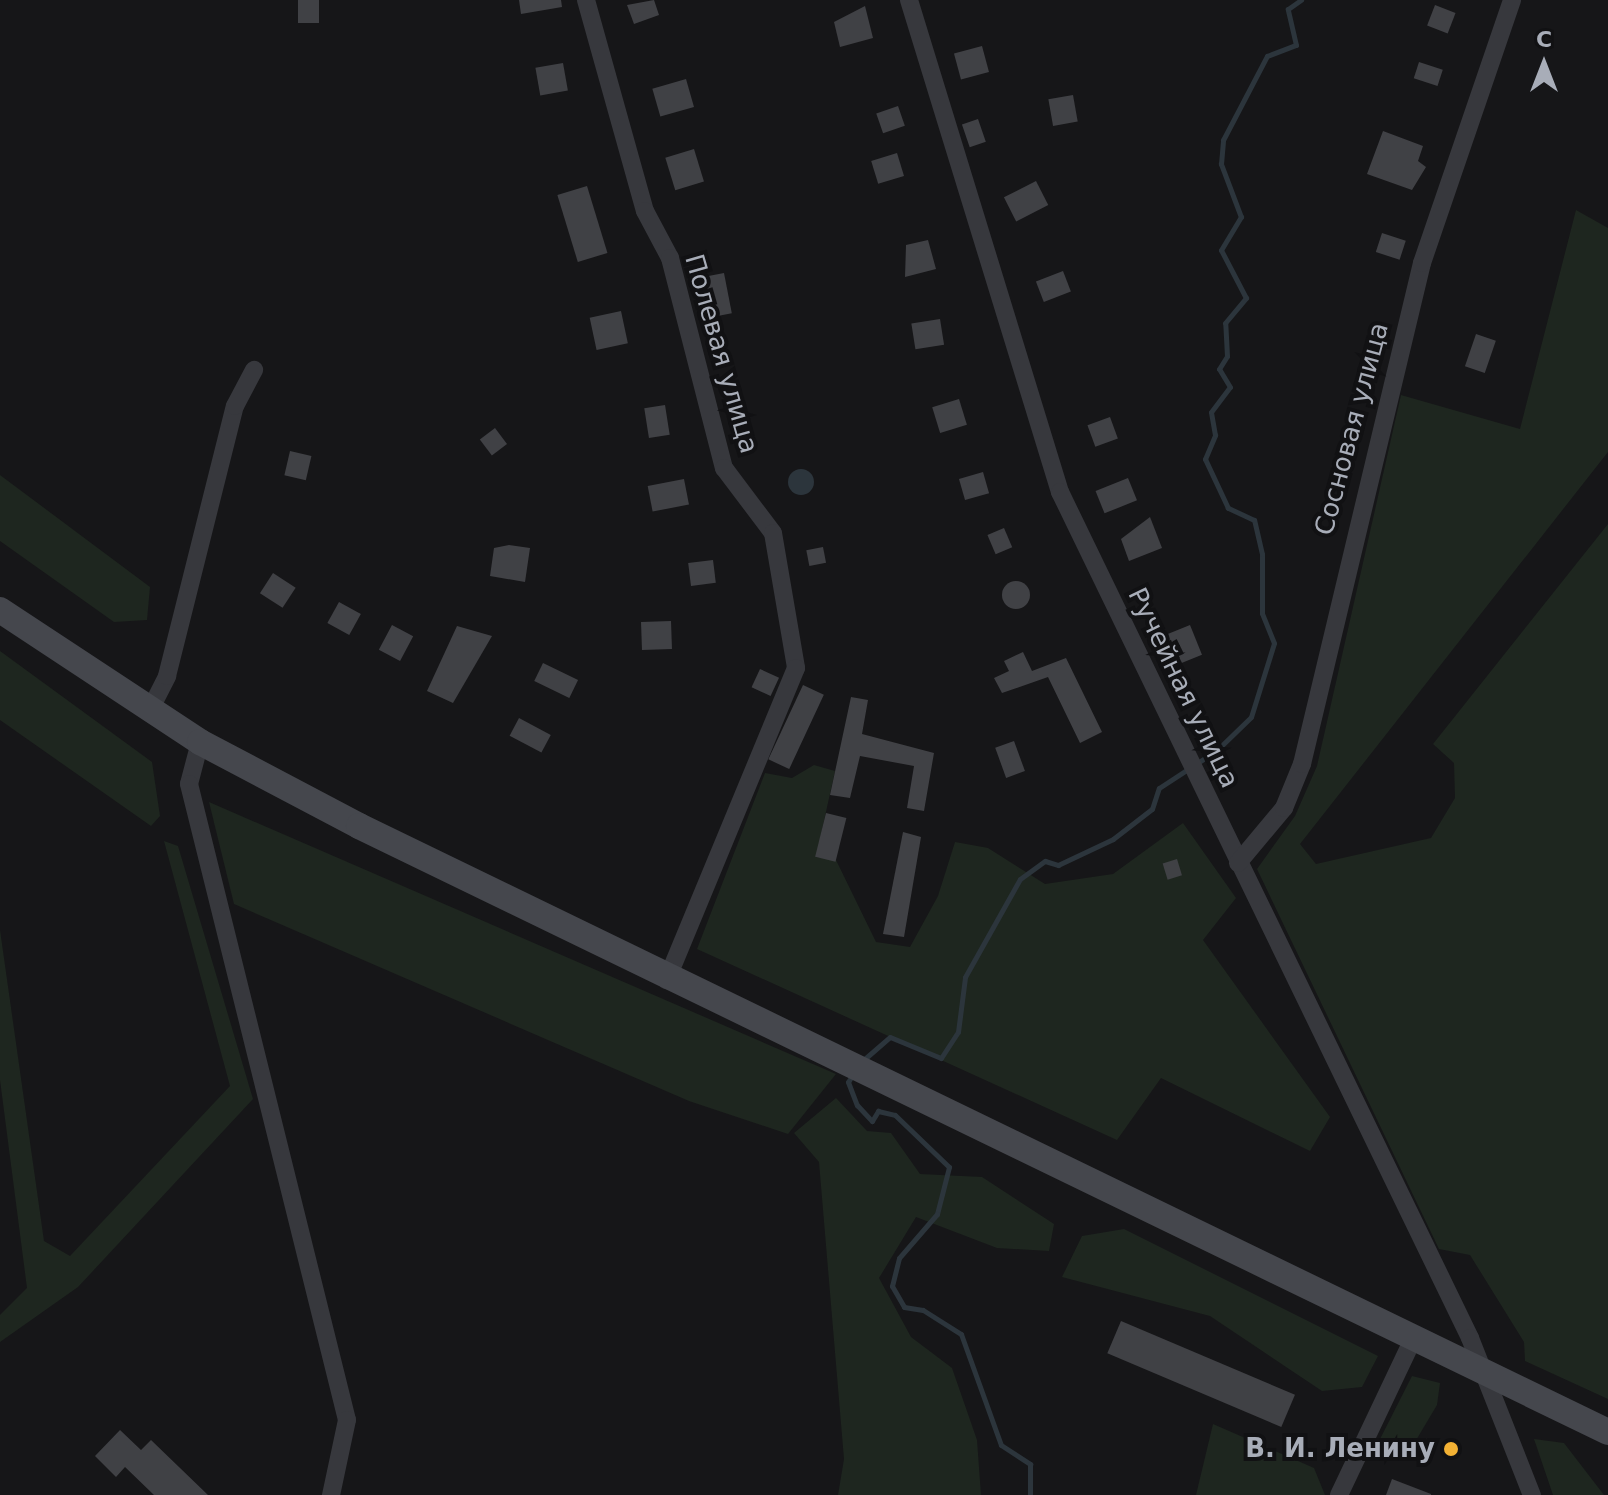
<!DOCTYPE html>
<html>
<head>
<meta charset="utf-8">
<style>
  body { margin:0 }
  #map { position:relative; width:1608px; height:1495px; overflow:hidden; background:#161618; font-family:"DejaVu Sans",sans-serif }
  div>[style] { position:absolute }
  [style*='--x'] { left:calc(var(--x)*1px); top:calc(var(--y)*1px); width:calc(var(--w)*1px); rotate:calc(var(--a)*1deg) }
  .green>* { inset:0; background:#1e261f }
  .water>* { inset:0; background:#2c353c }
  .round { border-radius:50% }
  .stream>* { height:5px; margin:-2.5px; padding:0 2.5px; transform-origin:2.5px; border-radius:2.5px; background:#2c353c }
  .building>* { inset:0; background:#404145; transform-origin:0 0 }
  .minor>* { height:18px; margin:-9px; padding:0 9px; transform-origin:9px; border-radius:9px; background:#37383d }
  .secondary>* { height:26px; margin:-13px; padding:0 13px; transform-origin:13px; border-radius:13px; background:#45474d }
  .dots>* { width:22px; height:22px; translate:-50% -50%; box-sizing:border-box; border:4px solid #111113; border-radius:50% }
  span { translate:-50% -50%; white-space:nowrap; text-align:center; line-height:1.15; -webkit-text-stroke:8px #111113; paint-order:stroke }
  .street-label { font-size:26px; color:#a8adb8 }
  .poi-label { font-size:26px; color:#a8adb8; font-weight:700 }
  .right { translate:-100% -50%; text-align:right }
  .north { position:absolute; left:1504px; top:24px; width:80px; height:80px; -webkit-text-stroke:6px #111113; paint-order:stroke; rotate:0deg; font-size:22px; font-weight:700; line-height:32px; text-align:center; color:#a8adb8 }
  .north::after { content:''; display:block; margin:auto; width:28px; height:36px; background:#a8adb8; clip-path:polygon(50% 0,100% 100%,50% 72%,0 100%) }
</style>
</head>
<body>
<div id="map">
  <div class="green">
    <i style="clip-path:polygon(1576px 210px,1608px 228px,1608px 452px,1300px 844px,1316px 864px,1431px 838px,1455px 798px,1454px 763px,1433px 744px,1608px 524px,1608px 1399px,1525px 1361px,1524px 1342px,1470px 1255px,1439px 1249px,1257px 869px,1295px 816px,1317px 766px,1401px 395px,1520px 429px)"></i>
    <i style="clip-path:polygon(0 475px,150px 587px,147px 620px,114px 622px,0 541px)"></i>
    <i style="clip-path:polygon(0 651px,152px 762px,160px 816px,151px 826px,0 720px)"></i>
    <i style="clip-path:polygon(814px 765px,835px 771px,816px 857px,836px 860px,876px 942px,910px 947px,938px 896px,955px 842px,988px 848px,1045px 884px,1113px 874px,1183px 823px,1236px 898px,1203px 940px,1330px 1117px,1310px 1151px,1161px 1078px,1117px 1140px,697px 949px,765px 773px,792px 778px)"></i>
    <i style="clip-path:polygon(209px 802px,836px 1074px,788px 1134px,689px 1101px,234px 904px)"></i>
    <i style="clip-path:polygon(164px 841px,178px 846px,253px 1099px,78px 1287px,0 1342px,0 1315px,27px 1288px,0 1080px,0 930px,44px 1241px,70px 1256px,230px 1086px)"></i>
    <i style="clip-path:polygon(836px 1098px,867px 1131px,891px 1133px,920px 1174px,982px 1177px,1054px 1224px,1049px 1251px,997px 1248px,916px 1217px,879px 1278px,911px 1337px,952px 1368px,977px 1440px,981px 1495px,838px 1495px,844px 1459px,819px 1162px,794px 1133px)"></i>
    <i style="clip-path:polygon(1124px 1229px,1378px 1356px,1362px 1387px,1322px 1391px,1210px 1316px,1062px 1277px,1082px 1236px)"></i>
    <i style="clip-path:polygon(1412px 1376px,1440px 1383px,1437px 1405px,1412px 1447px,1394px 1452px,1379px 1441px)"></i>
    <i style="clip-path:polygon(1213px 1424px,1314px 1468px,1325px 1495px,1196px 1495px)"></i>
    <i style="clip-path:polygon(1534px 1439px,1564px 1443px,1604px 1495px,1553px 1495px)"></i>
  </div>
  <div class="water">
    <i class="round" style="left:788px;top:469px;width:26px;height:26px"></i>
  </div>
  <div class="stream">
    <i style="--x:861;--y:1062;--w:38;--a:-41"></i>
    <i style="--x:890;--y:1037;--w:55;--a:22.4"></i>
    <i style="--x:941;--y:1058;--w:31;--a:-57"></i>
    <i style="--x:958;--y:1032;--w:55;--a:-82.7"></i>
    <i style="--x:965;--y:977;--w:112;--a:-60.7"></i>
    <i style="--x:1020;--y:879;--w:31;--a:-36"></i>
    <i style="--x:1045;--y:861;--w:14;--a:17"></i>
    <i style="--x:1058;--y:865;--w:61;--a:-25.3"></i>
    <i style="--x:1113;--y:839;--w:49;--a:-37.6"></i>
    <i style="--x:1152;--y:809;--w:22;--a:-72"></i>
    <i style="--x:1159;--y:788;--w:69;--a:-33.2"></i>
    <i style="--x:1217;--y:750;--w:47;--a:-44.1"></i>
    <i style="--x:1251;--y:717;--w:77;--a:-72.7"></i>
    <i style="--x:1274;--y:643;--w:32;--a:-112"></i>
    <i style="--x:1262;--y:613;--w:59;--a:-90"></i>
    <i style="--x:1262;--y:554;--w:35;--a:-103"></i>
    <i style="--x:1254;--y:520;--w:29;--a:-155"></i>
    <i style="--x:1228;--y:508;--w:54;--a:-115.1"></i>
    <i style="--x:1205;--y:459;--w:26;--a:-67"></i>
    <i style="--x:1215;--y:435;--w:23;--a:-100"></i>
    <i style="--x:1211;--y:412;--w:31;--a:-53"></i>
    <i style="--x:1230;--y:387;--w:21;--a:-121"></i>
    <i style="--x:1219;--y:369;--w:15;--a:-58"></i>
    <i style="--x:1227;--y:356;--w:33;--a:-93"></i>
    <i style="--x:1225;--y:323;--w:33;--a:-50"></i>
    <i style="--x:1246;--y:298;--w:54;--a:-117.5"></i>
    <i style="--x:1221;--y:250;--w:39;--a:-59"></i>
    <i style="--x:1241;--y:217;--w:57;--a:-110.7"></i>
    <i style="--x:1221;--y:164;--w:24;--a:-85"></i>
    <i style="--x:1223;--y:140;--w:95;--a:-62.4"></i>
    <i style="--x:1267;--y:56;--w:31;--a:-21"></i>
    <i style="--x:1296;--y:45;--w:37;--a:-103"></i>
    <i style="--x:1288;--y:9;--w:16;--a:-35"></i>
    <i style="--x:853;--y:1074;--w:9;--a:122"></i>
    <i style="--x:848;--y:1082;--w:25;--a:69"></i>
    <i style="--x:857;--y:1105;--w:22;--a:47"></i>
    <i style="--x:872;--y:1121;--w:12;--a:-59"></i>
    <i style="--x:878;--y:1111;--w:17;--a:13"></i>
    <i style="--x:895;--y:1115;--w:75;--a:43.9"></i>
    <i style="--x:949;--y:1167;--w:49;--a:104.3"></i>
    <i style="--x:937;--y:1214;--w:58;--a:130.8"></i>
    <i style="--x:899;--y:1258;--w:29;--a:104"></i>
    <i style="--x:892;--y:1286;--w:24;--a:60"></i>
    <i style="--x:904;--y:1307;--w:19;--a:9"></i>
    <i style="--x:923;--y:1310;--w:45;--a:32.3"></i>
    <i style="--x:961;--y:1334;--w:118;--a:70.2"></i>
    <i style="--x:1001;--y:1445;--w:35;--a:33"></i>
    <i style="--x:1030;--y:1464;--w:31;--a:90"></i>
  </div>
  <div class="building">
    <i style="left:298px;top:0;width:21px;height:23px"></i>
    <i style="clip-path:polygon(519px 0,561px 0,562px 7px,521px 14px)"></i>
    <i style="clip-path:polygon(654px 0,659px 15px,634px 24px,627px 5px)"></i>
    <i style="left:1435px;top:5px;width:22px;height:22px;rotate:21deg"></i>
    <i style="clip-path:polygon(865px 6px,873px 38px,840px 47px,834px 22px)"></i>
    <i style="left:982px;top:46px;width:27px;height:29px;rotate:75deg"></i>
    <i style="left:1419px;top:62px;width:25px;height:17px;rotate:18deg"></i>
    <i style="left:563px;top:63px;width:28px;height:28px;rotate:80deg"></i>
    <i style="left:686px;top:79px;width:29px;height:35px;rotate:74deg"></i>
    <i style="left:1073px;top:95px;width:27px;height:25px;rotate:80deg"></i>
    <i style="left:898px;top:106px;width:21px;height:23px;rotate:71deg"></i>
    <i style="left:978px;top:119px;width:24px;height:17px;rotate:71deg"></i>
    <i style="clip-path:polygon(1383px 131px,1423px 146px,1418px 161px,1426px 167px,1412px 190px,1367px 174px)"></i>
    <i style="left:694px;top:149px;width:34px;height:30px;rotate:73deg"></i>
    <i style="left:897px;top:153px;width:24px;height:27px;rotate:73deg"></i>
    <i style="left:1036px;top:181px;width:27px;height:36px;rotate:63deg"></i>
    <i style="left:587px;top:186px;width:70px;height:31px;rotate:73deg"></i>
    <i style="left:1382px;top:233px;width:25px;height:20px;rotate:18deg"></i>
    <i style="clip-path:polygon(928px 240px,936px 269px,905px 277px,906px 245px)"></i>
    <i style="left:1063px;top:271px;width:22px;height:29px;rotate:69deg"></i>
    <i style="left:724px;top:273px;width:41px;height:25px;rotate:79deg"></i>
    <i style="left:621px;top:311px;width:33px;height:32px;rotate:78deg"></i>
    <i style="left:940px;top:319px;width:26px;height:29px;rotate:81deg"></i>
    <i style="left:1476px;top:334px;width:21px;height:34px;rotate:19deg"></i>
    <i style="left:959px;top:399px;width:27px;height:28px;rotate:73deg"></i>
    <i style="left:665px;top:405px;width:30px;height:21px;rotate:81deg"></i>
    <i style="left:1110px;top:417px;width:23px;height:24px;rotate:70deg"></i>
    <i style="left:495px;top:428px;width:20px;height:19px;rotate:53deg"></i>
    <i style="left:290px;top:451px;width:22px;height:25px;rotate:13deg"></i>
    <i style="left:983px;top:472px;width:22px;height:25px;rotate:74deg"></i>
    <i style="left:1128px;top:478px;width:24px;height:35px;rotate:68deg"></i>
    <i style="left:684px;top:479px;width:26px;height:37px;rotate:79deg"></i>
    <i style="clip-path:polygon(1150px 517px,1162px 548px,1129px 561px,1121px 539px)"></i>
    <i style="left:1004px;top:528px;width:21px;height:18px;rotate:67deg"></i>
    <i style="clip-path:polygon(509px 545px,530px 548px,525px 582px,490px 576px,494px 548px)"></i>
    <i style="left:823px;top:547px;width:16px;height:17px;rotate:79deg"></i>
    <i style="left:713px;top:560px;width:23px;height:25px;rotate:83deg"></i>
    <i style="left:273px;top:573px;width:27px;height:24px;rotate:33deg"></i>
    <i class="round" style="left:1002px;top:581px;width:28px;height:28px"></i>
    <i style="left:339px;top:602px;width:25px;height:24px;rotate:29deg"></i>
    <i style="left:671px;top:621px;width:28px;height:30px;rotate:88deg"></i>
    <i style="left:392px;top:625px;width:24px;height:28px;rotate:28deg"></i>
    <i style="left:1190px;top:625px;width:32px;height:30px;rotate:68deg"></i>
    <i style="clip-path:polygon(457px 626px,492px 636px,453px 703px,427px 691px)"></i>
    <i style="clip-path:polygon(1023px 652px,1032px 671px,1066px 658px,1102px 732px,1080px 743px,1048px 677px,1002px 693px,994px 678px,1009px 671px,1004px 661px)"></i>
    <i style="left:543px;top:663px;width:39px;height:20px;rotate:26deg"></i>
    <i style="left:760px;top:669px;width:21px;height:20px;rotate:25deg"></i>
    <i style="left:803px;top:685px;width:23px;height:82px;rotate:25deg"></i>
    <i style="clip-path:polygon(851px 697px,868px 700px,862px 734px,934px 753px,924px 811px,907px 808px,914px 766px,860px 756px,850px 798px,830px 795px)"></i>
    <i style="left:519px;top:718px;width:36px;height:20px;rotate:28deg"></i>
    <i style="left:1014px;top:741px;width:32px;height:20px;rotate:70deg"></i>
    <i style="left:826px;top:813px;width:21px;height:45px;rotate:14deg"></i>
    <i style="clip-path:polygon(903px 832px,921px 837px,904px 937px,883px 934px)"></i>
    <i style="left:1177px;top:859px;width:17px;height:15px;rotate:73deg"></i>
    <i style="left:1121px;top:1321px;width:189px;height:35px;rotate:23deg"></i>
    <i style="clip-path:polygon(120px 1430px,141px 1450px,151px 1440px,208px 1495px,154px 1495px,125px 1467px,116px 1477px,95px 1456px)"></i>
    <i style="clip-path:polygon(1392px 1479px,1431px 1494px,1431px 1495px,1386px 1495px)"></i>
  </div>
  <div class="minor">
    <i style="--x:586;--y:0;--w:219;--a:74.4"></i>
    <i style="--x:645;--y:211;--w:53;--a:62"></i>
    <i style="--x:670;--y:258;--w:217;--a:75.6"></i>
    <i style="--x:724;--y:468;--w:81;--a:53"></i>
    <i style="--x:773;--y:533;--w:137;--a:80.3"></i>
    <i style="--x:796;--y:668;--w:338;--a:112.5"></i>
    <i style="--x:909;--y:0;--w:515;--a:72.94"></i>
    <i style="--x:1060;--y:492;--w:940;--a:64.14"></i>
    <i style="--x:1470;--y:1338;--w:169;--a:68.5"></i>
    <i style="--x:150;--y:710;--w:38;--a:-63"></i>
    <i style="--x:167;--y:676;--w:278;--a:-75.9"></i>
    <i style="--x:235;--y:406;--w:41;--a:-62.2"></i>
    <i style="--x:200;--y:742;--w:43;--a:104.7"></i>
    <i style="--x:189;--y:784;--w:655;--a:76.05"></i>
    <i style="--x:347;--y:1420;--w:77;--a:102"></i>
    <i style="--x:1238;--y:863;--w:72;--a:-50.1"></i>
    <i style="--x:1284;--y:808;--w:48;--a:-67.8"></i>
    <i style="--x:1302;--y:764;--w:515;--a:-76.53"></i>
    <i style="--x:1422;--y:263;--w:278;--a:-71.1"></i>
    <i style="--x:1339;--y:1495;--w:175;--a:-64.6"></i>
  </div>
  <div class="secondary">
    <i style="--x:0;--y:610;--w:240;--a:33.4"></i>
    <i style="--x:200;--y:742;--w:180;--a:27.8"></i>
    <i style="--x:359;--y:826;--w:1388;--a:25.88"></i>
  </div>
  <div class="dots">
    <i style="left:1451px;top:1449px;background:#f2b134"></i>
  </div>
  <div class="street-label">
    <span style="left:721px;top:354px;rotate:74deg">Полевая улица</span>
    <span style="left:1352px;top:429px;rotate:-75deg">Сосновая улица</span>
    <span style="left:1183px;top:688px;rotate:64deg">Ручейная улица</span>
  </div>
  <div class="poi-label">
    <span class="right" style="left:1435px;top:1449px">В. И. Ленину</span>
  </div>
  <div class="north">С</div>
</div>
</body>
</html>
